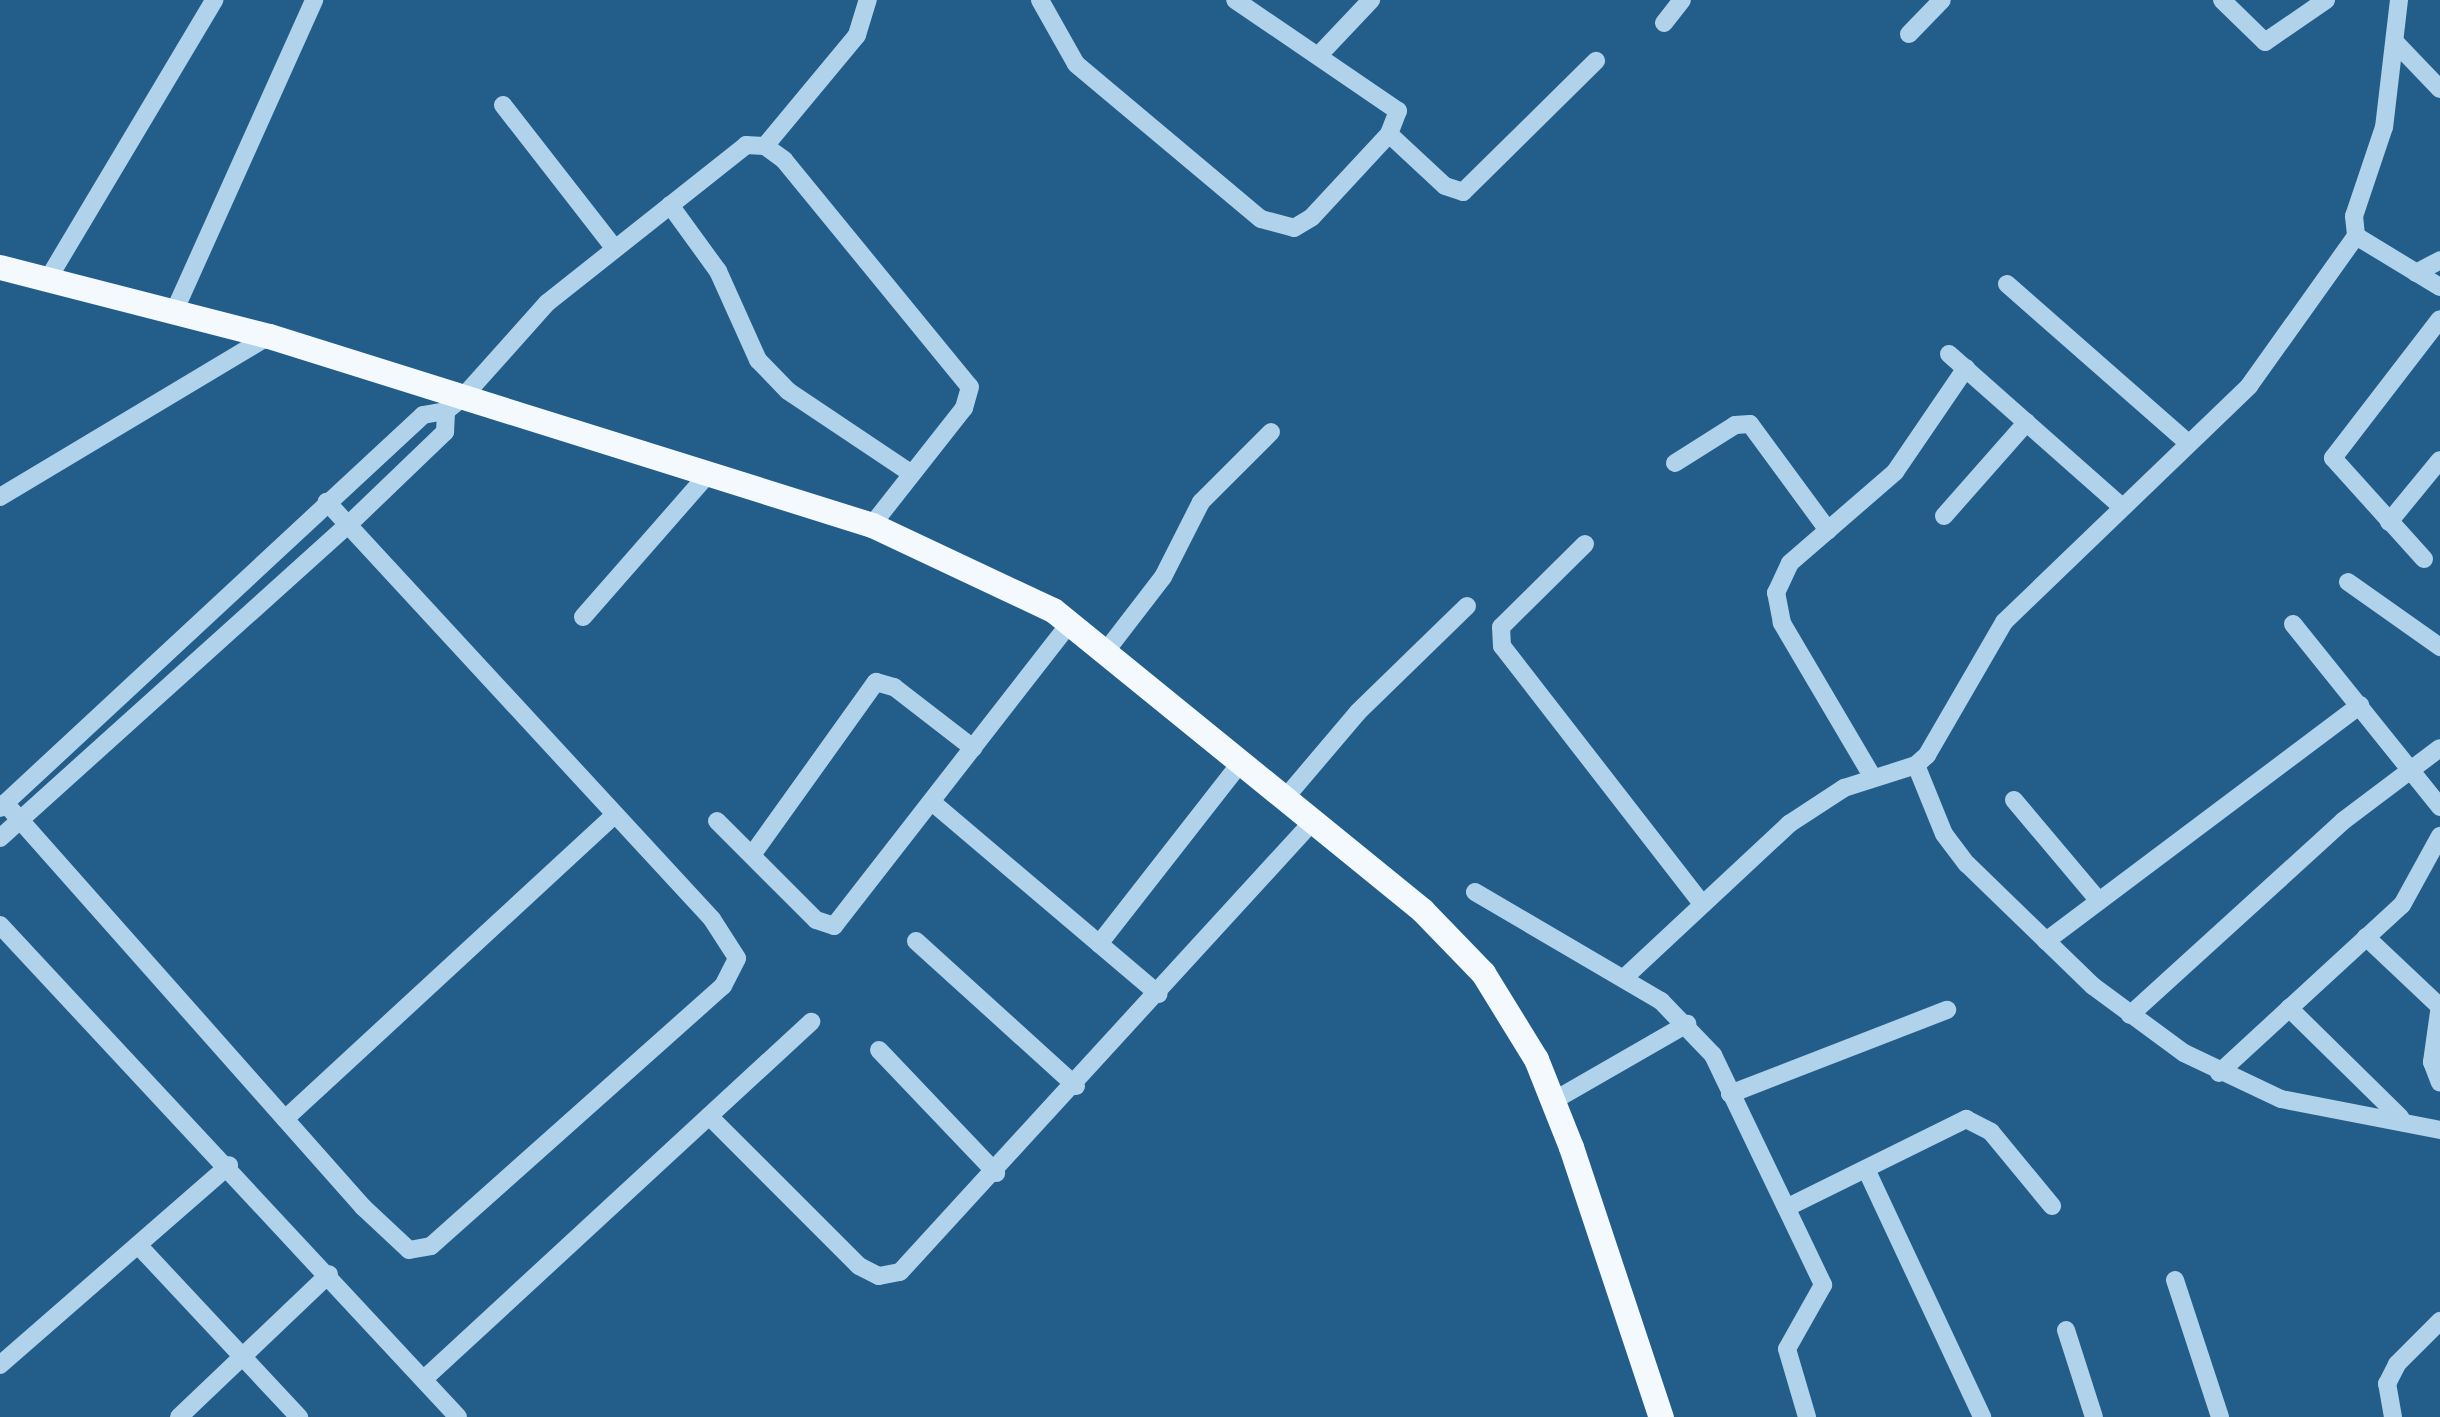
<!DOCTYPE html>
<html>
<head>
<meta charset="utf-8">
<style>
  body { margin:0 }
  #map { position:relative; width:2440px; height:1417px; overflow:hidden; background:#235e8a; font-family:Figtree,sans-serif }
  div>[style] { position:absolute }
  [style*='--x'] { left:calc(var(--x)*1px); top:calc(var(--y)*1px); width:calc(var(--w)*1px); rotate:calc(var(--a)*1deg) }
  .minor>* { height:18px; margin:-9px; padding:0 9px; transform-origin:9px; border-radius:9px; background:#b0d2ea }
  .major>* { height:25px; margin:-12.5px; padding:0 12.5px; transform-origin:12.5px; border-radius:12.5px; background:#f4f9fe }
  span { translate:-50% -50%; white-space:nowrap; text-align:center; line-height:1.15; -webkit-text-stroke:8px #235e8a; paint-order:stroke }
</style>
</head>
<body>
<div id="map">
  <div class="minor">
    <i style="--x:1040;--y:0;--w:73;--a:60.6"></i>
    <i style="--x:1076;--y:64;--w:241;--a:40"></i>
    <i style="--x:1261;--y:219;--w:34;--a:15"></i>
    <i style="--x:1294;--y:228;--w:21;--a:-31"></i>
    <i style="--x:1312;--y:217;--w:113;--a:-47.1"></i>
    <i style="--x:1389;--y:134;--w:25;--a:-69"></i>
    <i style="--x:1398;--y:111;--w:197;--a:-145.7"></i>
    <i style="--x:2222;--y:0;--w:60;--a:44.3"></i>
    <i style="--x:2265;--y:42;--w:74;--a:-34.5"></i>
    <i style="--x:2399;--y:0;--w:128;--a:96.7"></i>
    <i style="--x:2384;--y:127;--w:94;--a:108.6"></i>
    <i style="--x:2354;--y:216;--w:20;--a:84"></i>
    <i style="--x:2356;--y:236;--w:98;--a:31.3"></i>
    <i style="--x:1664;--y:23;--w:29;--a:-52"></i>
    <i style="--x:1909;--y:34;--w:47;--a:-45.9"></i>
    <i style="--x:2395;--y:42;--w:65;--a:46.2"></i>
    <i style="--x:1319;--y:55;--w:76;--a:-46.6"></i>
    <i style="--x:503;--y:105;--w:182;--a:52.1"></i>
    <i style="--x:1389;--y:134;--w:76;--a:42.9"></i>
    <i style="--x:1445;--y:186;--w:19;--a:18"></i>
    <i style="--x:1463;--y:192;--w:187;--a:-44.6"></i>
    <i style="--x:765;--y:146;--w:144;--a:-50.3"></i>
    <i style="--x:857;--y:35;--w:37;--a:-73"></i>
    <i style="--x:670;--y:205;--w:82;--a:54"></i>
    <i style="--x:718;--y:271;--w:98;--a:65.8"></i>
    <i style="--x:758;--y:360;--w:43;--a:45.9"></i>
    <i style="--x:788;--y:391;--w:149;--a:33.8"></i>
    <i style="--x:2416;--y:273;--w:27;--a:-28"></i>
    <i style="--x:48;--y:279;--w:325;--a:-59.2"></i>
    <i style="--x:2007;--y:284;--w:241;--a:41.3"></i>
    <i style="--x:174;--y:312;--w:342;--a:-65.8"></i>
    <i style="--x:1949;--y:354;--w:231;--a:41.5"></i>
    <i style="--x:1675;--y:463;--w:71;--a:-32.3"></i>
    <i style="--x:1735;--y:425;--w:15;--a:-4"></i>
    <i style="--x:1750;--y:424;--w:132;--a:53.7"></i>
    <i style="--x:0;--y:497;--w:313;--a:-30.9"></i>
    <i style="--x:1944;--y:516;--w:125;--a:-48.6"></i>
    <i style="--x:2389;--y:522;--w:80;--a:-50.6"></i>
    <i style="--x:1585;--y:544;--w:118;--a:135.3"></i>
    <i style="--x:1501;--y:627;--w:19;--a:87"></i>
    <i style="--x:1502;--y:646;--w:326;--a:52.2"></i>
    <i style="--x:2424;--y:559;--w:136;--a:-132"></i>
    <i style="--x:2333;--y:458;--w:175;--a:-52.4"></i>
    <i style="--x:2348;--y:582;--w:113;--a:35.2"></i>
    <i style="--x:583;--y:617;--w:190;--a:-48.8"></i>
    <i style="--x:2293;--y:624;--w:235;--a:51.2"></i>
    <i style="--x:1106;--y:651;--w:93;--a:-52.4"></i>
    <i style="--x:1163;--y:577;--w:84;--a:-63.1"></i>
    <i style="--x:1201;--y:502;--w:99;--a:-45"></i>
    <i style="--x:1916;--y:765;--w:74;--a:67.9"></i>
    <i style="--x:1944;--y:834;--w:38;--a:53"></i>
    <i style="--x:1967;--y:864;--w:175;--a:44.1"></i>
    <i style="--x:2093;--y:986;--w:113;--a:36.4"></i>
    <i style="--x:2184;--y:1053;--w:107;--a:25.4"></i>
    <i style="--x:2281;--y:1099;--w:162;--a:11"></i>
    <i style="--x:1872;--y:776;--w:178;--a:-120.5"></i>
    <i style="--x:1782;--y:623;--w:31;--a:-101"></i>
    <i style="--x:1776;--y:593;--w:33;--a:-65"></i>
    <i style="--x:1790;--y:563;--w:139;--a:-40.9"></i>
    <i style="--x:1895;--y:472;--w:126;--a:-55.7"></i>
    <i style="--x:1286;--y:797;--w:111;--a:-49.7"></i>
    <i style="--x:1358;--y:712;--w:152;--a:-44.2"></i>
    <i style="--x:2014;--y:800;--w:132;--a:49.9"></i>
    <i style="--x:932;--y:802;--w:297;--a:40.3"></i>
    <i style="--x:5;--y:803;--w:540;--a:48.45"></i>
    <i style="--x:363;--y:1207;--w:63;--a:43.1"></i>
    <i style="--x:409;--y:1250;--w:22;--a:-10"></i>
    <i style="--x:431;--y:1246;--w:391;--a:-41.7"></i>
    <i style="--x:723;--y:986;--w:31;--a:-63"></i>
    <i style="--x:737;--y:958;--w:46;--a:-122.7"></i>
    <i style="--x:712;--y:919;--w:568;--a:-132.72"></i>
    <i style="--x:0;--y:808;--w:577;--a:-42.89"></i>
    <i style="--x:423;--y:415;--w:23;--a:-10"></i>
    <i style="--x:446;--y:411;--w:22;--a:-39"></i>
    <i style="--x:463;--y:397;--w:126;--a:-48.2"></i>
    <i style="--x:547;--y:303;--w:254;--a:-38.4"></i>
    <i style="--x:746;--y:145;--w:19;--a:3"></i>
    <i style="--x:765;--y:146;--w:24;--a:36"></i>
    <i style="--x:784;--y:160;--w:293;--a:50.7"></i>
    <i style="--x:970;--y:387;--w:22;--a:106"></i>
    <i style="--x:964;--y:408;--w:149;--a:128.2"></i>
    <i style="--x:717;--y:821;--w:140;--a:45"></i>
    <i style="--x:816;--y:920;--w:19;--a:18"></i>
    <i style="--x:834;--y:926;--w:384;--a:-52.1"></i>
    <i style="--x:0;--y:838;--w:467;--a:-42"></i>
    <i style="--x:347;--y:526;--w:136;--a:-43.8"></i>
    <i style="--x:445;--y:432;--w:21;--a:-87"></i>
    <i style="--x:752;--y:855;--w:213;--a:-54.4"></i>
    <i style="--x:876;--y:682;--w:19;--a:16"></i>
    <i style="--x:894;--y:687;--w:100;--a:37.7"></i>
    <i style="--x:1475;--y:892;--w:216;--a:30.4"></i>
    <i style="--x:1661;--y:1001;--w:75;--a:46.1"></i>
    <i style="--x:1713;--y:1055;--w:255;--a:64.4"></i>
    <i style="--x:1823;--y:1285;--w:73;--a:119.4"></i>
    <i style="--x:1787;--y:1349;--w:71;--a:73.6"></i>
    <i style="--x:0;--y:925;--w:672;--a:47.05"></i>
    <i style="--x:2366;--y:937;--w:102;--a:43.4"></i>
    <i style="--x:916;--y:941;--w:216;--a:42.2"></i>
    <i style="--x:2046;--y:941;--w:393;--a:-36.9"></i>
    <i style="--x:1099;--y:944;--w:232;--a:-52"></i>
    <i style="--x:1624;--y:978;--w:226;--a:-43"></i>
    <i style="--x:1789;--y:824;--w:66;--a:-33.2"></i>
    <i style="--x:1844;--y:788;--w:76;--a:-17.7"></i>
    <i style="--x:1916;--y:765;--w:15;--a:-42"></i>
    <i style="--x:1927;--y:755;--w:154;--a:-59.9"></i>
    <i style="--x:2004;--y:622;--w:340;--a:-43.9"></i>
    <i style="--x:2249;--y:386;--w:184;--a:-54.5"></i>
    <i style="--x:2440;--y:1005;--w:58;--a:98"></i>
    <i style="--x:2432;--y:1062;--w:22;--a:69"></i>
    <i style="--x:2289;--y:1008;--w:156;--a:44.5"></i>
    <i style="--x:2130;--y:1015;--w:288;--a:-42.3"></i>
    <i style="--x:2343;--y:821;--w:121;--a:-37"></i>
    <i style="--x:879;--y:1050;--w:170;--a:46.4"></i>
    <i style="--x:2219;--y:1073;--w:248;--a:-42.6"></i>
    <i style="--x:2402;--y:905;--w:79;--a:-61.2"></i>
    <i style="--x:1730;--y:1094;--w:233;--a:-21.2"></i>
    <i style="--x:1553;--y:1101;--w:155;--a:-29.9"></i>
    <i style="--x:709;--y:1116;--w:212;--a:45"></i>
    <i style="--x:859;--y:1266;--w:22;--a:27"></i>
    <i style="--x:879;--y:1276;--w:21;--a:-11"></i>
    <i style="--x:900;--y:1272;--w:613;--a:-47.51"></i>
    <i style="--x:285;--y:1119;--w:449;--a:-42.7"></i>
    <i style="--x:1866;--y:1169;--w:274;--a:64.9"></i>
    <i style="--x:1788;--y:1207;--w:199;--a:-26.3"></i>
    <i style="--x:1966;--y:1119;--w:28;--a:27"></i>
    <i style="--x:1991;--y:1132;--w:96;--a:50.5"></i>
    <i style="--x:138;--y:1245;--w:236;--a:46.9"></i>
    <i style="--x:2175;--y:1280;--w:144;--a:71.8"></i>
    <i style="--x:2066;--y:1330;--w:91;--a:72.2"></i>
    <i style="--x:0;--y:1365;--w:304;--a:-41.1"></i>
    <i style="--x:424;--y:1379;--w:527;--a:-42.69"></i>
    <i style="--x:179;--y:1417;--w:207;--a:-43.6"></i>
    <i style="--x:2393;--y:1417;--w:34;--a:-100"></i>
    <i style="--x:2387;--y:1384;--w:22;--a:-63"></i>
    <i style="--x:2397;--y:1364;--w:61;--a:-45"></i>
  </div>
  <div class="major">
    <i style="--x:0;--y:267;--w:278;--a:14.4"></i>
    <i style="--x:269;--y:336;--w:632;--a:17.4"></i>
    <i style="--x:872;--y:525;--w:200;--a:25.2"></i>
    <i style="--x:1053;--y:610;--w:476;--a:39.1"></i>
    <i style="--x:1422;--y:910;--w:88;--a:45.9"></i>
    <i style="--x:1483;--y:973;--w:101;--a:58.4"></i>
    <i style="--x:1536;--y:1059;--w:95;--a:68.3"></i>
    <i style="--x:1571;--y:1147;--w:285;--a:71.6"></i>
  </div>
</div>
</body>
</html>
